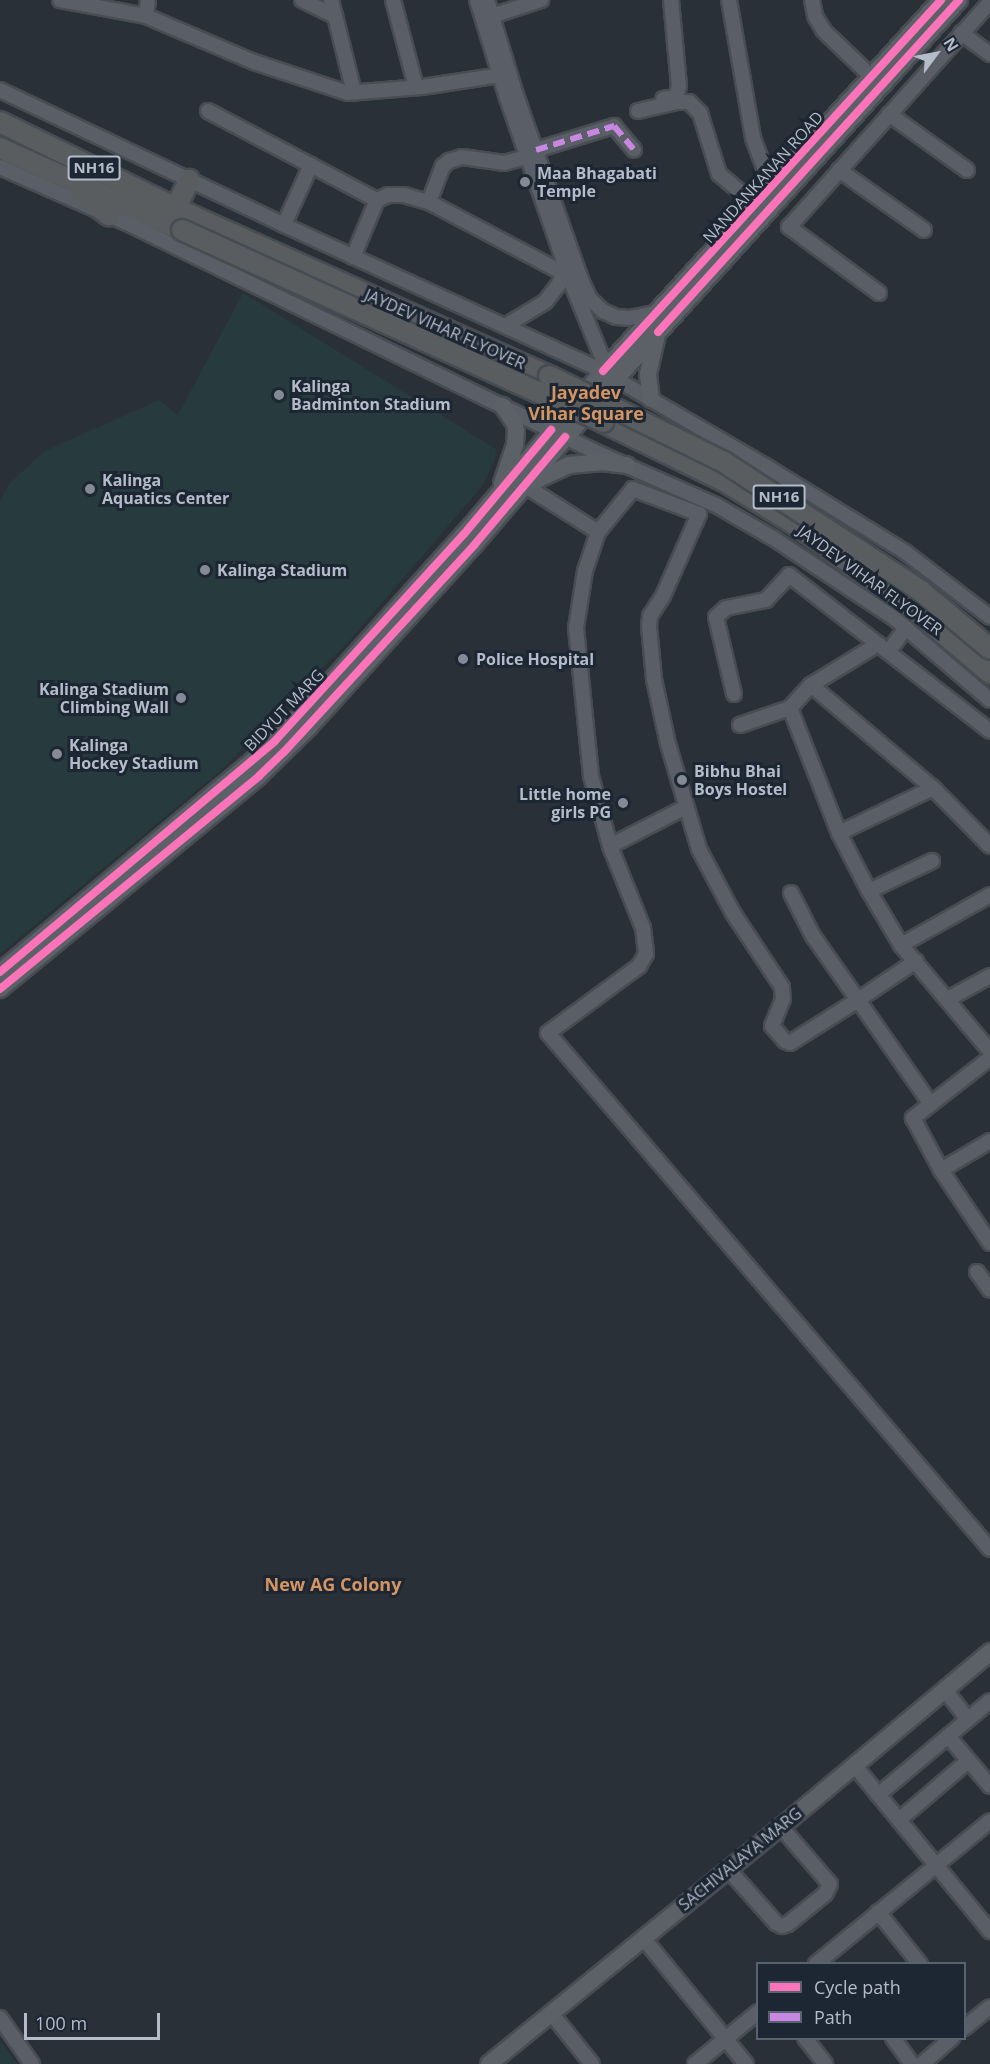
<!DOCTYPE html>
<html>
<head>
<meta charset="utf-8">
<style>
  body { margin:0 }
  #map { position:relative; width:990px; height:2064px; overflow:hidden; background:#2a3038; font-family:"Open Sans",sans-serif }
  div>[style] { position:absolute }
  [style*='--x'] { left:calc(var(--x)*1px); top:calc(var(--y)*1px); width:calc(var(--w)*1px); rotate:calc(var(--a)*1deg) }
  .green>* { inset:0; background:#273a3e }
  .roads { filter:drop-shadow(2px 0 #484c53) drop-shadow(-2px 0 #484c53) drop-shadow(0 2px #484c53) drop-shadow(0 -2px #484c53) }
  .minor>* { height:14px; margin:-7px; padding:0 7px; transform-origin:7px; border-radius:7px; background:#5a5e66 }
  .major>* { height:16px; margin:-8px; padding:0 8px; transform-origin:8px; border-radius:8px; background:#5c6168 }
  .highway>* { height:20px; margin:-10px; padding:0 10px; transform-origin:10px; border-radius:10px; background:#5a5d60 }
  .bridges { filter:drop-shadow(2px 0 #474c53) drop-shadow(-2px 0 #474c53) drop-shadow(0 2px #474c53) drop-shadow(0 -2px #474c53) }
  .highway-bridge>* { height:20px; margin:-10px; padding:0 10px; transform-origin:10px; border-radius:10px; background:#5a5d60 }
  .quiet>* { height:6px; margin-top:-3px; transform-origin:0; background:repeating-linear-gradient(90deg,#c787e3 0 12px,transparent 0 18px) }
  .cycleway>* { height:8px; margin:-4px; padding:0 4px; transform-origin:4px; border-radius:4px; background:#fb73b8 }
  .dots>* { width:16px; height:16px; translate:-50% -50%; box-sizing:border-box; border:3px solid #1d2633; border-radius:50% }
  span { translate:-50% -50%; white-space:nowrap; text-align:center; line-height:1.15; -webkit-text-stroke:6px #1d2633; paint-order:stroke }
  .shield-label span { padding:2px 4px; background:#1d2633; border:2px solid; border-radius:4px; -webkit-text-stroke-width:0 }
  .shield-label { font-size:15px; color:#b4bcc9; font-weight:700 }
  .poi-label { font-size:16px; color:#b4bcc9; font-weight:700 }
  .left { translate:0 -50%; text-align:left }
  .right { translate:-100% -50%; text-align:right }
  .street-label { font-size:16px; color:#b4bcc9 }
  .neighbourhood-label { font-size:18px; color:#d59563; font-weight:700 }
  .legend { position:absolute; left:756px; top:1962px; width:210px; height:78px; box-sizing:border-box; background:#1d2633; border:2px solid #59626f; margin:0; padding:8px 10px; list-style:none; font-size:18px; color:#b4bcc9 }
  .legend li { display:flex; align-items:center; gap:12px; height:30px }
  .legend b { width:30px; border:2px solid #59626f }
  .north { position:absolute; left:906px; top:24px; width:60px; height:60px; -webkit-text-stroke:4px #1d2633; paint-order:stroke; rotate:58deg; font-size:16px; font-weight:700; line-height:24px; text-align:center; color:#b4bcc9 }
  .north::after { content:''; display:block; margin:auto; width:21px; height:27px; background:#b4bcc9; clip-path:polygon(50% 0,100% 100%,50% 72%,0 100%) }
  .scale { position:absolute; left:24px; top:2013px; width:136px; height:27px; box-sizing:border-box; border:3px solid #b4bcc9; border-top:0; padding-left:8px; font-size:18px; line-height:21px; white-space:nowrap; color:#b4bcc9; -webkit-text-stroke:4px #1d2633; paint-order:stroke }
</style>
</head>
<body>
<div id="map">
  <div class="green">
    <i style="clip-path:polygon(243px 293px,496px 449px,495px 460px,482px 486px,351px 639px,219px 772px,0 954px,0 501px,9px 484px,45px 451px,159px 400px,178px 415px)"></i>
    <i style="clip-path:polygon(0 2041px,18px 2064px,0 2064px)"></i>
  </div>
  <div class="roads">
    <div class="minor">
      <i style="--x:60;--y:0;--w:87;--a:10.5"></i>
      <i style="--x:146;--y:16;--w:117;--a:23.1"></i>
      <i style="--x:254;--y:62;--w:99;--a:18.3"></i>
      <i style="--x:348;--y:93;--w:74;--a:-4.6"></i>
      <i style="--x:422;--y:87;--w:79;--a:-8.7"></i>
      <i style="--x:302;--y:0;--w:37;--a:26"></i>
      <i style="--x:331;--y:0;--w:95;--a:76"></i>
      <i style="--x:393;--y:0;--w:90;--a:75.2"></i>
      <i style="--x:477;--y:0;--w:102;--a:73"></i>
      <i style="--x:507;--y:98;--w:195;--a:70.8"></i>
      <i style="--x:571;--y:282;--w:92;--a:67.6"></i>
      <i style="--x:487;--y:0;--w:99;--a:73"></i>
      <i style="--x:516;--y:95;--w:196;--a:70.6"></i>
      <i style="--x:581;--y:280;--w:21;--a:65"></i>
      <i style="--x:590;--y:299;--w:18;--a:43"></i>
      <i style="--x:603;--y:311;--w:14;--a:25"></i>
      <i style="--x:616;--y:317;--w:13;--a:4"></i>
      <i style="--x:629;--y:318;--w:31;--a:-11"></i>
      <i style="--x:729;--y:0;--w:140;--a:80.1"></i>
      <i style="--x:753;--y:138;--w:54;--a:69.6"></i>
      <i style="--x:812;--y:0;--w:16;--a:79"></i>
      <i style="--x:815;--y:16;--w:17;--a:59"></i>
      <i style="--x:824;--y:31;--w:66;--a:43.8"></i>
      <i style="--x:146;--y:16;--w:16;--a:-83"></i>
      <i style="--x:492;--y:16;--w:52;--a:-18.1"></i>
      <i style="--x:961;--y:33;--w:36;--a:36"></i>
      <i style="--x:0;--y:90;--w:314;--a:25.4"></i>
      <i style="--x:284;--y:225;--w:351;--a:24.6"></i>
      <i style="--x:663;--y:99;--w:13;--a:-9"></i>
      <i style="--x:676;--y:97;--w:11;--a:-75"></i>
      <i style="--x:679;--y:86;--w:86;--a:-95.3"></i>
      <i style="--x:208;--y:111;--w:191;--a:27.8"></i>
      <i style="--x:638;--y:111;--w:40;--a:-13"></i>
      <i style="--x:677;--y:102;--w:12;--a:0"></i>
      <i style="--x:689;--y:102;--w:16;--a:45"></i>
      <i style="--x:700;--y:113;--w:64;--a:72.7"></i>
      <i style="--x:719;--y:174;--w:48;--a:40"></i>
      <i style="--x:889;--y:114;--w:96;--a:35.7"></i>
      <i style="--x:536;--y:150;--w:82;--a:-17.1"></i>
      <i style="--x:614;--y:126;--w:31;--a:50"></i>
      <i style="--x:0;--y:167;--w:143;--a:23.9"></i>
      <i style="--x:131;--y:225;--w:520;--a:26.02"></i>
      <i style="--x:598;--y:453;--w:129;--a:23.8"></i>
      <i style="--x:716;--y:505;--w:66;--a:30.1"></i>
      <i style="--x:773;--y:538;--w:145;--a:33.5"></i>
      <i style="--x:894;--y:618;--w:126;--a:40.5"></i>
      <i style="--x:839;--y:170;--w:104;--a:35.2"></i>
      <i style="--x:429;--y:202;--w:39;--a:-69"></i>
      <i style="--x:443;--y:166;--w:8;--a:-40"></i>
      <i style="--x:449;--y:161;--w:14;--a:-17"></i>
      <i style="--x:462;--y:157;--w:42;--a:8.1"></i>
      <i style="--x:504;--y:163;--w:24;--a:-15"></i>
      <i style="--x:284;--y:225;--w:66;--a:-65.8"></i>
      <i style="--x:353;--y:257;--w:62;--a:-67.2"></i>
      <i style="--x:377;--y:200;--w:12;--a:-24"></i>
      <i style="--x:388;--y:195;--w:16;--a:0"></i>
      <i style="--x:404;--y:195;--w:26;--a:16"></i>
      <i style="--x:429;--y:202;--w:152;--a:27.9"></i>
      <i style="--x:879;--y:293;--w:112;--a:-143.7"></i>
      <i style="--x:789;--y:227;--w:302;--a:-48.2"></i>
      <i style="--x:505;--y:326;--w:47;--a:-31"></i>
      <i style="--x:545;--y:302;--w:23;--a:-52"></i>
      <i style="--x:559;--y:284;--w:18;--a:-71"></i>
      <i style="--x:616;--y:379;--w:175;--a:30.2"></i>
      <i style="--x:767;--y:467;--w:162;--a:31.6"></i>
      <i style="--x:905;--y:552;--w:107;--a:37.4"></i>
      <i style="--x:524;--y:485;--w:88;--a:32.4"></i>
      <i style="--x:888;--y:652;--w:30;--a:-53"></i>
      <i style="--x:811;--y:685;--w:160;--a:40.2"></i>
      <i style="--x:933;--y:788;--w:81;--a:45.5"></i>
      <i style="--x:734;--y:694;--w:79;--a:-103.2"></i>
      <i style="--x:716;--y:617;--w:13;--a:-42"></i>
      <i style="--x:726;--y:608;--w:41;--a:-11.3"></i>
      <i style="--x:766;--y:600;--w:34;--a:-47"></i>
      <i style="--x:789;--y:575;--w:254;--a:37.8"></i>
      <i style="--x:790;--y:708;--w:134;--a:68.6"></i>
      <i style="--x:839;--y:833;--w:65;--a:62.7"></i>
      <i style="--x:869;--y:891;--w:63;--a:59.3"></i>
      <i style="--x:901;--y:945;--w:138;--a:50"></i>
      <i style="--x:740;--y:725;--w:53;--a:-18.8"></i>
      <i style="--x:790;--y:708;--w:31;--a:-48"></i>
      <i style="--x:811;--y:685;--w:79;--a:-31.5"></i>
      <i style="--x:839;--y:833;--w:104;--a:-25.6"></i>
      <i style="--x:610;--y:846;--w:85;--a:-27.2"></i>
      <i style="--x:869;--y:891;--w:70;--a:-25.5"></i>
      <i style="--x:791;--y:893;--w:48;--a:62.9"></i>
      <i style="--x:813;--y:936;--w:78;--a:54.9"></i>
      <i style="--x:858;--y:1000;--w:80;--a:147.7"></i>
      <i style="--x:790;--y:1043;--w:5;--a:-158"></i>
      <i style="--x:785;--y:1041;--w:20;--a:-131"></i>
      <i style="--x:772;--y:1026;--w:29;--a:-68"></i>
      <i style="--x:783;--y:999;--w:12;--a:-95"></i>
      <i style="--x:782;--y:987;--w:89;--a:-123.5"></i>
      <i style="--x:733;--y:913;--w:72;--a:-118"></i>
      <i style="--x:699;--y:849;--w:109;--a:-106.4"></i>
      <i style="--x:668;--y:744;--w:66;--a:-102.2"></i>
      <i style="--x:654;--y:679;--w:53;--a:-95.4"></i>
      <i style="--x:649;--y:626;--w:10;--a:-84"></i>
      <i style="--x:650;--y:616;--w:24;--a:-57"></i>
      <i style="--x:663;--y:596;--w:90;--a:-66.3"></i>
      <i style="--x:699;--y:514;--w:71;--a:-159.3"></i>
      <i style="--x:633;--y:489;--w:55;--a:129.1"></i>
      <i style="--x:598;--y:532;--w:41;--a:108.4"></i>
      <i style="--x:585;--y:571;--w:58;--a:99"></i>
      <i style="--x:576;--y:628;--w:149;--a:84.2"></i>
      <i style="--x:591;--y:776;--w:73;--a:74.8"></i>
      <i style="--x:610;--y:846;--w:88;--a:68.1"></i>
      <i style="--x:643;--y:928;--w:26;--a:83"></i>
      <i style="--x:646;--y:954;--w:14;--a:120"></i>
      <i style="--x:639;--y:966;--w:113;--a:143.6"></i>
      <i style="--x:548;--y:1033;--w:679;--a:49.42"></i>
      <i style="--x:901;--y:945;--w:102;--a:-29.3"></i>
      <i style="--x:916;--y:961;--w:70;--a:146.1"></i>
      <i style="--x:858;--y:1000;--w:126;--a:55"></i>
      <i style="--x:948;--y:999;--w:48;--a:-28.7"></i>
      <i style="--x:990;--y:1058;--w:98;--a:142.1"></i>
      <i style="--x:913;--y:1118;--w:59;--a:61.7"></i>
      <i style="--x:941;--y:1170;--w:88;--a:56.1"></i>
      <i style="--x:941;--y:1170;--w:57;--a:-30.6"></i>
      <i style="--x:977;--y:1272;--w:22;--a:54"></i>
      <i style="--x:945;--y:1690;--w:37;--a:52"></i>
      <i style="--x:948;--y:1736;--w:65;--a:50"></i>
      <i style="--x:854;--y:1765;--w:215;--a:50.7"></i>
      <i style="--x:878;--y:1795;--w:146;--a:-40"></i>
      <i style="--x:899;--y:1820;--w:91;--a:-40.5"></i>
      <i style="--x:728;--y:1869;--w:72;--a:48.4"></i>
      <i style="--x:776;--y:1923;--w:7;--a:27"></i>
      <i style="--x:782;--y:1926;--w:6;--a:-18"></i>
      <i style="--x:788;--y:1924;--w:48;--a:-39"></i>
      <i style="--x:825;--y:1894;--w:11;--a:-63"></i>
      <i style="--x:830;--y:1884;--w:75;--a:-130.7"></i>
      <i style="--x:878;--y:1912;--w:67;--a:51.1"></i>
      <i style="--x:644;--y:1939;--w:161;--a:50.8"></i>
      <i style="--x:816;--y:1964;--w:225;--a:-39.4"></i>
      <i style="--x:551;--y:2013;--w:65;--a:51.2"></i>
      <i style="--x:0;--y:2018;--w:56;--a:55.2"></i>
      <i style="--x:964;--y:2028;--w:33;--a:-39"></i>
      <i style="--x:805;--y:2038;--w:33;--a:52"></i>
      <i style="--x:893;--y:2038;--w:32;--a:54"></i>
      <i style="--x:695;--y:2064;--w:82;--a:-39.5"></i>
      <i style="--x:922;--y:2064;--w:40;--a:-41"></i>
    </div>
    <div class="major">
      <i style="--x:651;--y:399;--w:25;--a:-97"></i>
      <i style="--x:648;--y:374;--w:37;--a:-77"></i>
      <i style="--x:502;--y:483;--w:40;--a:-71.1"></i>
      <i style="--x:515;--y:445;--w:14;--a:-86"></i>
      <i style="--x:516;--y:431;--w:7;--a:-98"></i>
      <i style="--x:515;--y:424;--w:22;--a:-124"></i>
      <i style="--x:530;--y:483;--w:43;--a:-24.8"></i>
      <i style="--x:569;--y:465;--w:32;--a:-5"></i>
      <i style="--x:601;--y:462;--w:26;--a:7"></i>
      <i style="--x:0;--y:972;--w:335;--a:-39.9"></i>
      <i style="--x:257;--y:757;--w:58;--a:-43.6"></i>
      <i style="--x:299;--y:717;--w:246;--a:-48"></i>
      <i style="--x:464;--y:534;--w:214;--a:-49.5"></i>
      <i style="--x:603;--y:371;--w:502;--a:-47.66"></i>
      <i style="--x:0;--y:989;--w:335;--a:-39.4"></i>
      <i style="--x:259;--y:776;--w:70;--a:-44.4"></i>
      <i style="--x:309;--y:727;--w:247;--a:-47.8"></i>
      <i style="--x:475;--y:544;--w:217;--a:-49.5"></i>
      <i style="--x:616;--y:379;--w:511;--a:-47.85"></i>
      <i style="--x:489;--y:2064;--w:376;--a:-39.1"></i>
      <i style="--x:781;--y:1827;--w:273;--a:-39.9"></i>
    </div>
    <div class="highway">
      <i style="--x:0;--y:122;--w:209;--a:26.1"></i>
      <i style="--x:188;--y:214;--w:396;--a:24.2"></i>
      <i style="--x:0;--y:148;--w:200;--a:24.3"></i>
      <i style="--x:82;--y:195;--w:34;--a:37"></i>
      <i style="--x:176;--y:208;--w:31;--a:-65"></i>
      <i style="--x:603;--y:422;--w:135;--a:26"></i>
      <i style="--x:724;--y:481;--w:81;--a:31.3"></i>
      <i style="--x:793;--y:523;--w:144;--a:35.1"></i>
      <i style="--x:911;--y:606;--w:104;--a:40.3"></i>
    </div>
  </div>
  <div class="bridges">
    <div class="highway-bridge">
      <i style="--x:182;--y:230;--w:463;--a:24.5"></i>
      <i style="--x:549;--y:376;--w:195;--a:26.2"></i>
      <i style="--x:724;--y:462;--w:235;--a:33.2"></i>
      <i style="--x:921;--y:591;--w:90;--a:40"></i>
    </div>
  </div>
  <div class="quiet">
    <i style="--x:536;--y:150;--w:82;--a:-17.1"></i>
    <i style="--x:614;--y:126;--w:31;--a:50"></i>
  </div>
  <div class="cycleway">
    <i style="--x:658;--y:332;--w:448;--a:-47.8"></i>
    <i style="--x:603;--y:371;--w:502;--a:-47.66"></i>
    <i style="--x:0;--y:972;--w:358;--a:-40"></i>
    <i style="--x:274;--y:742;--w:282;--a:-47.6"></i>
    <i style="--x:464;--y:534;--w:136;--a:-50.1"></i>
    <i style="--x:0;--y:989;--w:335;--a:-39.4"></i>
    <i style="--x:259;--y:776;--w:35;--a:-44"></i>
    <i style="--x:284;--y:752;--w:282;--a:-47.4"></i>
    <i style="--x:475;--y:544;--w:140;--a:-49.9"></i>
  </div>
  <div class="dots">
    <i style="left:525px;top:182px;background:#848b96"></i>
    <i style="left:279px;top:395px;background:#848b96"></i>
    <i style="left:90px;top:489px;background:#848b96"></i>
    <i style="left:205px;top:570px;background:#848b96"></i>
    <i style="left:463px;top:659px;background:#848b96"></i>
    <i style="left:181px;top:698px;background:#848b96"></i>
    <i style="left:57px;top:754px;background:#848b96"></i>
    <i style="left:682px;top:780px;background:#848b96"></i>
    <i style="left:623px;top:803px;background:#848b96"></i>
  </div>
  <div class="shield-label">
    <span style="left:94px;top:168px">NH16</span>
    <span style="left:779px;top:497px">NH16</span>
  </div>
  <div class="poi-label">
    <span class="left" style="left:537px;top:182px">Maa Bhagabati<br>Temple</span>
    <span class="left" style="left:291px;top:395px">Kalinga<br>Badminton Stadium</span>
    <span class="left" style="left:102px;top:489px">Kalinga<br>Aquatics Center</span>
    <span class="left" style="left:217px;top:570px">Kalinga Stadium</span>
    <span class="left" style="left:476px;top:659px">Police Hospital</span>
    <span class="right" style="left:169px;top:698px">Kalinga Stadium<br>Climbing Wall</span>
    <span class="left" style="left:69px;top:754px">Kalinga<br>Hockey Stadium</span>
    <span class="left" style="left:694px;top:780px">Bibhu Bhai<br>Boys Hostel</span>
    <span class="right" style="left:611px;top:803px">Little home<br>girls PG</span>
  </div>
  <div class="street-label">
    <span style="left:763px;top:177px;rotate:-48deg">NANDANKANAN ROAD</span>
    <span style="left:445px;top:329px;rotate:24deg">JAYDEV VIHAR FLYOVER</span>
    <span style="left:870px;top:580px;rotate:36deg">JAYDEV VIHAR FLYOVER</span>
    <span style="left:284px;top:710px;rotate:-46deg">BIDYUT MARG</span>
    <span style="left:740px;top:1859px;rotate:-39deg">SACHIVALAYA MARG</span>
  </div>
  <div class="neighbourhood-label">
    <span style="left:586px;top:403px">Jayadev<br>Vihar Square</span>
    <span style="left:333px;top:1584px">New AG Colony</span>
  </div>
  <ul class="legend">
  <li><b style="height:8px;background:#fb73b8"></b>Cycle path</li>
  <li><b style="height:8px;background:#c787e3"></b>Path</li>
  </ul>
  <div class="north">N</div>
  <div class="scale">100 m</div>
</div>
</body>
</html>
